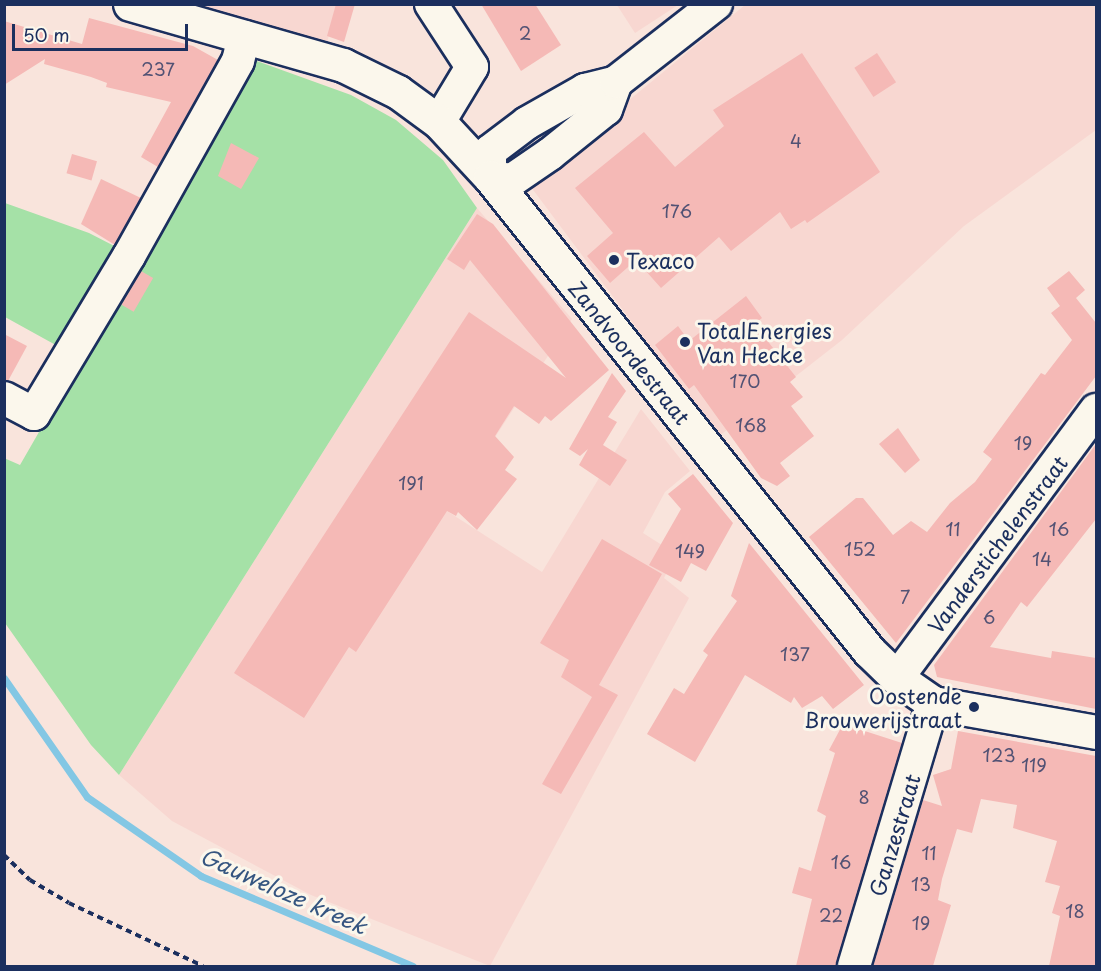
<!DOCTYPE html>
<html>
<head>
<meta charset="utf-8">
<style>
  body { margin:0 }
  #map { position:relative; width:1101px; height:971px; overflow:hidden; background:#f9e4dc; font-family:"Playpen Sans",sans-serif }
  div>[style] { position:absolute }
  [style*='--x'] { left:calc(var(--x)*1px); top:calc(var(--y)*1px); width:calc(var(--w)*1px); rotate:calc(var(--a)*1deg) }
  .built>* { inset:0; background:#f8d7d1 }
  .green>* { inset:0; background:#a5e1a7 }
  .stream>* { height:7px; margin:-3.5px; padding:0 3.5px; transform-origin:3.5px; border-radius:3.5px; background:#83c7e4 }
  .building>* { inset:0; background:#f5b9b6; transform-origin:0 0 }
  .path>* { height:4px; margin-top:-2px; transform-origin:0; background:repeating-linear-gradient(90deg,#1b2f5e 0 6px,transparent 0 10.5px) }
  .roads { filter:drop-shadow(2px 0 #1b2f5e) drop-shadow(-2px 0 #1b2f5e) drop-shadow(0 2px #1b2f5e) drop-shadow(0 -2px #1b2f5e) }
  .minor>* { height:32px; margin:-16px; padding:0 16px; transform-origin:16px; border-radius:16px; background:#fbf7ec }
  .major>* { height:33px; margin:-16.5px; padding:0 16.5px; transform-origin:16.5px; border-radius:16.5px; background:#fbf7ec }
  .dots>* { width:16px; height:16px; translate:-50% -50%; box-sizing:border-box; border:3px solid #fbf7ec; border-radius:50% }
  span { translate:-50% -50%; white-space:nowrap; text-align:center; line-height:1.15; -webkit-text-stroke:6px #fbf7ec; paint-order:stroke }
  .number-label { font-size:18px; color:#525274 }
  .number-label span { -webkit-text-stroke-width:0 }
  .poi-label { font-size:21px; color:#1b2f5e }
  .left { translate:0 -50%; text-align:left }
  .right { translate:-100% -50%; text-align:right }
  .street-label { font-size:21px; color:#1b2f5e }
  .water-label { font-size:22px; color:#355580; font-style:italic }
  .frame { position:absolute; inset:0; border:6px solid #1b2f5e; pointer-events:none }
  .scale { position:absolute; left:12px; top:24px; width:176px; height:27px; box-sizing:border-box; border:3px solid #1b2f5e; border-top:0; padding-left:8px; font-size:18px; line-height:21px; white-space:nowrap; color:#1b2f5e; -webkit-text-stroke:4px #fbf7ec; paint-order:stroke }
</style>
</head>
<body>
<div id="map">
  <div class="built">
    <i style="clip-path:polygon(203px 4px,336px 5px,327px 43px,202px 7px)"></i>
    <i style="clip-path:polygon(617px 5px,678px 5px,635px 33px)"></i>
    <i style="clip-path:polygon(745px 5px,1096px 5px,1096px 130px,964px 226px,842px 340px,718px 437px,528px 183px)"></i>
    <i style="clip-path:polygon(477px 208px,572px 319px,447px 511px,542px 572px,641px 409px,690px 471px,665px 492px,643px 533px,676px 554px,664px 578px,689px 598px,490px 966px,311px 895px,172px 821px,119px 775px)"></i>
  </div>
  <div class="green">
    <i style="clip-path:polygon(251px 59px,351px 95px,396px 120px,443px 160px,477px 208px,119px 775px,91px 745px,5px 623px,4px 458px,20px 465px,81px 359px,5px 317px,5px 203px,89px 233px,124px 251px)"></i>
  </div>
  <div class="stream">
    <i style="--x:4;--y:678;--w:145;--a:55.1"></i>
    <i style="--x:87;--y:797;--w:139;--a:34.7"></i>
    <i style="--x:201;--y:876;--w:230;--a:23"></i>
  </div>
  <div class="building">
    <i style="clip-path:polygon(336px 4px,355px 4px,344px 42px,327px 36px)"></i>
    <i style="clip-path:polygon(481px 4px,535px 4px,561px 45px,521px 71px)"></i>
    <i style="clip-path:polygon(89px 18px,193px 46px,218px 60px,158px 167px,141px 157px,171px 102px,106px 87px,107px 83px,91px 77px,44px 64px,45px 59px,4px 85px,4px 21px,82px 44px)"></i>
    <i style="clip-path:polygon(802px 53px,880px 172px,807px 223px,805px 220px,791px 229px,780px 212px,731px 251px,719px 237px,661px 288px,636px 260px,610px 283px,587px 256px,613px 233px,575px 188px,644px 132px,675px 167px,724px 126px,713px 110px)"></i>
    <i style="left:877px;top:53px;width:35px;height:27px;rotate:57deg"></i>
    <i style="clip-path:polygon(231px 143px,259px 158px,241px 189px,218px 176px)"></i>
    <i style="left:72px;top:154px;width:26px;height:20px;rotate:16deg"></i>
    <i style="clip-path:polygon(101px 179px,141px 198px,115px 245px,81px 224px)"></i>
    <i style="clip-path:polygon(477px 214px,493px 224px,609px 370px,551px 421px,545px 416px,539px 424px,514px 406px,495px 436px,514px 457px,505px 470px,517px 479px,477px 530px,458px 512px,456px 516px,447px 511px,356px 652px,349px 647px,304px 718px,234px 673px,469px 312px,566px 378px,470px 260px,464px 270px,447px 259px)"></i>
    <i style="left:141px;top:271px;width:14px;height:39px;rotate:30deg"></i>
    <i style="clip-path:polygon(1069px 271px,1085px 290px,1076px 298px,1096px 323px,1096px 376px,896px 643px,809px 537px,856px 498px,863px 498px,893px 535px,911px 521px,927px 532px,950px 503px,975px 482px,992px 459px,983px 452px,1041px 373px,1045px 375px,1072px 340px,1051px 313px,1060px 306px,1047px 288px)"></i>
    <i style="clip-path:polygon(746px 296px,762px 318px,754px 324px,796px 377px,790px 382px,803px 397px,791px 406px,814px 436px,780px 463px,790px 476px,777px 486px,761px 478px,694px 385px,689px 389px,655px 345px,678px 326px,689px 341px)"></i>
    <i style="clip-path:polygon(4px 334px,27px 346px,8px 381px,4px 380px)"></i>
    <i style="clip-path:polygon(612px 373px,626px 391px,608px 417px,617px 422px,603px 445px,627px 460px,610px 486px,579px 465px,588px 449px,580px 456px,569px 449px)"></i>
    <i style="clip-path:polygon(898px 428px,920px 460px,905px 473px,879px 444px)"></i>
    <i style="clip-path:polygon(1096px 444px,1096px 519px,1027px 607px,1021px 602px,990px 647px,1051px 658px,1052px 651px,1096px 658px,1096px 709px,937px 677px,934px 665px)"></i>
    <i style="clip-path:polygon(693px 474px,733px 523px,706px 571px,691px 563px,681px 582px,649px 565px,681px 509px,668px 494px)"></i>
    <i style="clip-path:polygon(602px 539px,662px 574px,599px 685px,618px 695px,561px 794px,542px 784px,592px 697px,561px 677px,569px 660px,540px 643px)"></i>
    <i style="clip-path:polygon(749px 543px,864px 685px,833px 709px,822px 696px,802px 708px,794px 697px,791px 703px,745px 675px,695px 762px,647px 734px,674px 688px,684px 694px,708px 655px,703px 651px,737px 601px,731px 596px)"></i>
    <i style="clip-path:polygon(843px 724px,902px 743px,837px 966px,796px 966px,812px 899px,792px 893px,799px 867px,811px 871px,818px 845px,826px 816px,817px 811px,835px 753px,829px 750px)"></i>
    <i style="clip-path:polygon(958px 731px,1096px 756px,1096px 966px,1049px 966px,1060px 916px,1052px 913px,1060px 886px,1045px 882px,1057px 841px,1013px 828px,1017px 805px,981px 799px,972px 833px,957px 829px,942px 879px,938px 900px,951px 905px,933px 966px,873px 966px,923px 800px,942px 806px,933px 775px,951px 769px)"></i>
  </div>
  <div class="path">
    <i style="--x:4;--y:855;--w:36;--a:44"></i>
    <i style="--x:30;--y:880;--w:45;--a:30.5"></i>
    <i style="--x:69;--y:903;--w:148;--a:25.2"></i>
  </div>
  <div class="roads">
    <div class="minor">
      <i style="--x:431;--y:4;--w:75;--a:56.9"></i>
      <i style="--x:472;--y:67;--w:64;--a:121"></i>
      <i style="--x:616;--y:82;--w:29;--a:110"></i>
      <i style="--x:606;--y:109;--w:72;--a:141.2"></i>
      <i style="--x:550;--y:154;--w:46;--a:145.6"></i>
      <i style="--x:512;--y:180;--w:22;--a:-172"></i>
      <i style="--x:490;--y:177;--w:26;--a:-90"></i>
      <i style="--x:490;--y:151;--w:46;--a:-37.1"></i>
      <i style="--x:527;--y:123;--w:67;--a:-29.6"></i>
      <i style="--x:585;--y:90;--w:32;--a:-14"></i>
      <i style="--x:616;--y:82;--w:127;--a:-38"></i>
      <i style="--x:4;--y:398;--w:34;--a:28"></i>
      <i style="--x:34;--y:414;--w:184;--a:-59"></i>
      <i style="--x:129;--y:256;--w:223;--a:-60.8"></i>
      <i style="--x:238;--y:61;--w:25;--a:-76"></i>
      <i style="--x:897;--y:678;--w:334;--a:-53.4"></i>
      <i style="--x:854;--y:966;--w:275;--a:-73.3"></i>
    </div>
    <div class="major">
      <i style="--x:130;--y:4;--w:222;--a:16"></i>
      <i style="--x:343;--y:65;--w:61;--a:26.1"></i>
      <i style="--x:398;--y:92;--w:51;--a:36.2"></i>
      <i style="--x:439;--y:122;--w:75;--a:47.2"></i>
      <i style="--x:490;--y:177;--w:607;--a:51.35"></i>
      <i style="--x:869;--y:651;--w:39;--a:44"></i>
      <i style="--x:897;--y:678;--w:44;--a:34.8"></i>
      <i style="--x:933;--y:703;--w:166;--a:10.1"></i>
    </div>
  </div>
  <div class="dots">
    <i style="left:614px;top:260px;background:#1b2f5e"></i>
    <i style="left:685px;top:342px;background:#1b2f5e"></i>
    <i style="left:974px;top:707px;background:#1b2f5e"></i>
  </div>
  <div class="number-label">
    <span style="left:525px;top:33px">2</span>
    <span style="left:158px;top:69px">237</span>
    <span style="left:796px;top:141px">4</span>
    <span style="left:677px;top:211px">176</span>
    <span style="left:745px;top:381px">170</span>
    <span style="left:751px;top:425px">168</span>
    <span style="left:1023px;top:443px">19</span>
    <span style="left:411px;top:483px">191</span>
    <span style="left:953px;top:529px">11</span>
    <span style="left:1059px;top:529px">16</span>
    <span style="left:860px;top:549px">152</span>
    <span style="left:690px;top:551px">149</span>
    <span style="left:1042px;top:559px">14</span>
    <span style="left:905px;top:597px">7</span>
    <span style="left:989px;top:617px">6</span>
    <span style="left:795px;top:654px">137</span>
    <span style="left:999px;top:755px">123</span>
    <span style="left:1034px;top:765px">119</span>
    <span style="left:864px;top:797px">8</span>
    <span style="left:929px;top:853px">11</span>
    <span style="left:841px;top:862px">16</span>
    <span style="left:921px;top:884px">13</span>
    <span style="left:1075px;top:911px">18</span>
    <span style="left:831px;top:915px">22</span>
    <span style="left:921px;top:923px">19</span>
  </div>
  <div class="poi-label">
    <span class="left" style="left:626px;top:260px">Texaco</span>
    <span class="left" style="left:697px;top:342px">TotalEnergies<br>Van Hecke</span>
    <span class="right" style="left:962px;top:707px">Oostende<br>Brouwerijstraat</span>
  </div>
  <div class="street-label">
    <span style="left:630px;top:352px;rotate:51deg">Zandvoordestraat</span>
    <span style="left:997px;top:544px;rotate:-53deg">Vanderstichelenstraat</span>
    <span style="left:894px;top:835px;rotate:-73deg">Ganzestraat</span>
  </div>
  <div class="water-label">
    <span style="left:284px;top:890px;rotate:24deg">Gauweloze kreek</span>
  </div>
  <div class="frame"></div>
  <div class="scale">50 m</div>
</div>
</body>
</html>
